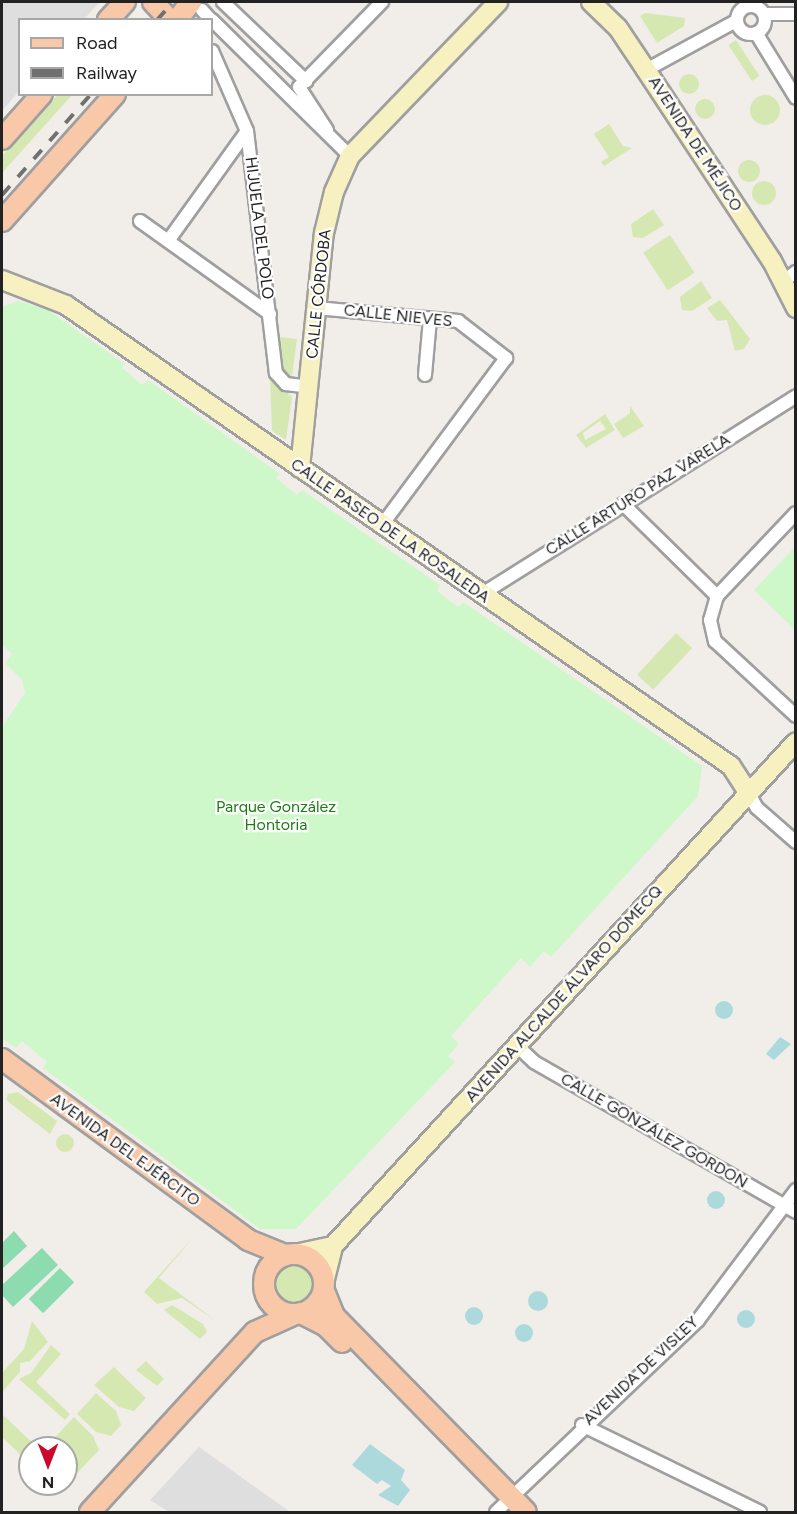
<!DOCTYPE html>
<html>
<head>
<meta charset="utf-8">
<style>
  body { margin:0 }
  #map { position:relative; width:797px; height:1514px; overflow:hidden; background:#f1ede9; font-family:Figtree,sans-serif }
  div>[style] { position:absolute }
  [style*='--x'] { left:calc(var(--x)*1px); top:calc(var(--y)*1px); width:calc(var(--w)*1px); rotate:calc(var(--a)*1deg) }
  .grass>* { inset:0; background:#d6e8b2; transform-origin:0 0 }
  .round { border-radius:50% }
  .park>* { inset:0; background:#cef8ca }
  .pitch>* { inset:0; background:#8cdcaf; transform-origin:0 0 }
  .parking>* { inset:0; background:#dedede }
  .water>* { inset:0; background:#acdadc }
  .roads { filter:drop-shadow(2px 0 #9f9f9f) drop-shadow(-2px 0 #9f9f9f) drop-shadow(0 2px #9f9f9f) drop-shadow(0 -2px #9f9f9f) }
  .street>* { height:12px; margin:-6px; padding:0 6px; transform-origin:6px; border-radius:6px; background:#fff }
  .street>.ring { margin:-6px; padding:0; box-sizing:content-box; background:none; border:12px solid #fff; border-radius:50% }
  .secondary>* { height:18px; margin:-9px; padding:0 9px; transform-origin:9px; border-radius:9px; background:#f7f1c1 }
  .primary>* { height:20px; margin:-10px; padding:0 10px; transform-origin:10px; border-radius:10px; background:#f8c8a8 }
  .primary>.ring { margin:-10px; padding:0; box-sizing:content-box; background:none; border:20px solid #f8c8a8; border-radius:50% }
  .rail>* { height:4px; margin-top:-2px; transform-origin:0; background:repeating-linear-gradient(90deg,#707070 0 12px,transparent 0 24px) }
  span { translate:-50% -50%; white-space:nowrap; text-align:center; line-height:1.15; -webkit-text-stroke:4.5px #fff; paint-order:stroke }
  .street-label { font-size:16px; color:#222 }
  .park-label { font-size:16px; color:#1b7e12 }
  .frame { position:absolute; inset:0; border:3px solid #222; pointer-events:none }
  .legend { position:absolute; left:18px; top:18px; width:195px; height:78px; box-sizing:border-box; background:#fff; border:2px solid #a7a7a7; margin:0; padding:8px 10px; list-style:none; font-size:18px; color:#222 }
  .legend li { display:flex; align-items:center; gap:12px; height:30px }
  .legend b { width:30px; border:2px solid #a7a7a7 }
  .north { position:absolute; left:18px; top:1436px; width:60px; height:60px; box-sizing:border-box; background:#fff; border:2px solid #a7a7a7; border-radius:50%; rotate:180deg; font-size:16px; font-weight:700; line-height:24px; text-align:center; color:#222 }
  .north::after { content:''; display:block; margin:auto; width:21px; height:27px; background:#c90a2b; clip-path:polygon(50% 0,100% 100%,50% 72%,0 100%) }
</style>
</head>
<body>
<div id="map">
  <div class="grass">
    <i style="clip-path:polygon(645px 13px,685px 18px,684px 26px,657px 43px,640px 16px)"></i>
    <i style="left:736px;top:40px;width:43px;height:9px;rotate:57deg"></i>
    <i class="round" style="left:679px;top:74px;width:20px;height:20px"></i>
    <i style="clip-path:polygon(58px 94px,72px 95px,2px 173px,2px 156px)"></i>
    <i class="round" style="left:750px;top:95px;width:30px;height:30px"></i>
    <i class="round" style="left:695px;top:99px;width:20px;height:20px"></i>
    <i style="clip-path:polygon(609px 124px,623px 146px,632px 148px,604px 166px,601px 162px,609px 157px,594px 134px)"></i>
    <i class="round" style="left:738px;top:160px;width:22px;height:22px"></i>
    <i class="round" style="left:752px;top:181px;width:24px;height:24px"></i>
    <i style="clip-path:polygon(653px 209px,664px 225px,643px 238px,633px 237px,631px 224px)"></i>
    <i style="left:670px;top:235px;width:45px;height:32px;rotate:57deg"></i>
    <i style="clip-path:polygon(701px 281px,712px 298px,692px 311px,682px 310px,680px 297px)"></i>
    <i style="clip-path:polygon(720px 300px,750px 339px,744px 349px,735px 351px,727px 320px,717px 321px,707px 308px)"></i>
    <i style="clip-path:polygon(279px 337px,297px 339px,292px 376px,282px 370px)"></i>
    <i style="clip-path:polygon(270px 377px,292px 397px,286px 440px,272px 431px)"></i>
    <i style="clip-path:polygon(630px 406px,644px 426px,623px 438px,614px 424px,630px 413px)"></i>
    <i style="clip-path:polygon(evenodd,605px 414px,615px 430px,586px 448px,576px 435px,605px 414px,600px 421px,606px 429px,585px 440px,583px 433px,600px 421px)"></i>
    <i style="left:676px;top:633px;width:22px;height:57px;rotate:43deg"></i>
    <i style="clip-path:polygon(18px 1092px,57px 1121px,50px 1134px,6px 1100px,8px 1094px)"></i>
    <i class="round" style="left:56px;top:1134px;width:18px;height:18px"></i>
    <i style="clip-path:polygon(196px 1234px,159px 1278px,216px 1321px,182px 1298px,157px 1304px,144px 1292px)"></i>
    <i class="round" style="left:271px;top:1261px;width:46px;height:46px"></i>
    <i style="clip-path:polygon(172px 1305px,203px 1324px,207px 1332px,200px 1339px,164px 1310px)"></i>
    <i style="clip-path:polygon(32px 1321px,48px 1342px,30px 1361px,20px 1363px,20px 1372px,2px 1392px,2px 1373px,24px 1349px)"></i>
    <i style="clip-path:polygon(51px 1345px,61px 1354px,36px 1382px,70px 1414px,65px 1420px,19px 1379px,31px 1373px)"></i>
    <i style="clip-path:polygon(146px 1361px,164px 1379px,157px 1386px,136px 1370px)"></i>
    <i style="clip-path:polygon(114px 1367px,146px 1398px,134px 1411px,119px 1407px,94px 1385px)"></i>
    <i style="clip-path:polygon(96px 1393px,116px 1411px,121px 1425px,111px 1436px,96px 1432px,77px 1414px)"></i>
    <i style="clip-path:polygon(2px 1414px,38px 1448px,30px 1448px,27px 1461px,2px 1437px)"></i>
    <i style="clip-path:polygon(74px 1417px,93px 1436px,99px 1450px,64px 1487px,52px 1487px,49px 1484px,66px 1484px,66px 1448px,45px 1448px)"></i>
  </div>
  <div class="park">
    <i style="clip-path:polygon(18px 301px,46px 309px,125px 364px,122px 368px,142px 385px,148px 380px,280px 474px,276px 478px,297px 495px,302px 490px,440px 585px,437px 591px,458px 607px,463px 602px,702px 766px,698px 796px,551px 957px,544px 951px,530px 967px,521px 958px,451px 1036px,459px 1044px,448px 1056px,455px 1062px,296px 1229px,260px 1229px,43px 1068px,47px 1062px,22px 1041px,16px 1048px,2px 1038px,2px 727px,25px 693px,22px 680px,5px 663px,12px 654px,2px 644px,2px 307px)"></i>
    <i style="clip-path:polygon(795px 547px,795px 630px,754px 590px)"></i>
  </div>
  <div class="pitch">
    <i style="clip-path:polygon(14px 1231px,27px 1246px,2px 1269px,2px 1243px)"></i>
    <i style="clip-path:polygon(42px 1248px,58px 1265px,13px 1307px,2px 1295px,2px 1285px)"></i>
    <i style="left:60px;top:1268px;width:20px;height:44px;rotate:45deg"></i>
  </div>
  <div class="parking">
    <i style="clip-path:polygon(2px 2px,100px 2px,84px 19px,20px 20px,19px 91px,2px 111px)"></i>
    <i style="clip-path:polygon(199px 1447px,290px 1512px,169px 1512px,150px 1500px)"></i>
  </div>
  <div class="water">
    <i class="round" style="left:715px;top:1001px;width:18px;height:18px"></i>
    <i style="clip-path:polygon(780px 1037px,791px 1044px,774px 1060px,766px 1054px)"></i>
    <i class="round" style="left:707px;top:1191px;width:18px;height:18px"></i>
    <i class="round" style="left:528px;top:1291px;width:20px;height:20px"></i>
    <i class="round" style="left:465px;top:1307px;width:18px;height:18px"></i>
    <i class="round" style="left:737px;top:1310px;width:18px;height:18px"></i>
    <i class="round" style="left:515px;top:1324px;width:18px;height:18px"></i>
    <i style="clip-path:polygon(370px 1444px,405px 1470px,401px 1480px,410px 1490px,398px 1506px,378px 1495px,391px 1486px,382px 1480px,377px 1484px,352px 1465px)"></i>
  </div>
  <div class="roads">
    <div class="street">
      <i style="--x:223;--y:2;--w:115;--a:43.6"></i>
      <i class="ring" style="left:737px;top:6px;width:16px;height:16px"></i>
      <i style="--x:202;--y:10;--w:13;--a:48"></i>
      <i style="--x:764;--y:14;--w:32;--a:0"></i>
      <i style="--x:212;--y:20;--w:194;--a:44.6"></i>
      <i style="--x:756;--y:33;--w:76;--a:58.4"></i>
      <i style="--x:212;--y:51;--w:87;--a:66.4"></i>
      <i style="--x:247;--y:131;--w:244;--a:83.2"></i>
      <i style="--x:276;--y:373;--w:15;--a:48"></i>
      <i style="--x:286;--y:384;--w:23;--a:7"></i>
      <i style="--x:646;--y:70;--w:102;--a:-28.6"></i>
      <i style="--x:327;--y:130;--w:51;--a:-123.1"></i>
      <i style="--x:299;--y:87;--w:119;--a:-45.7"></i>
      <i style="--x:140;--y:221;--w:160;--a:35.6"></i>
      <i style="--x:168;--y:241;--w:135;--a:-54.3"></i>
      <i style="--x:789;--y:277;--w:9;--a:-36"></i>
      <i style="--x:316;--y:308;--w:143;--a:5.2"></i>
      <i style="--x:458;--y:321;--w:61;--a:37.6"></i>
      <i style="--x:506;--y:358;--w:208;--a:126.6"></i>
      <i style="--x:425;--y:375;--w:56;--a:-84.9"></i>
      <i style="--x:623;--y:504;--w:132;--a:44.4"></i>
      <i style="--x:796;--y:513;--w:115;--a:133.6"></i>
      <i style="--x:717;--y:596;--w:25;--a:106"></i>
      <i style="--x:710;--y:620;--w:22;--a:77"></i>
      <i style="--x:715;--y:641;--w:110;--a:42.8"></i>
      <i style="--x:482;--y:594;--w:371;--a:-32.2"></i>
      <i style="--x:748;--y:792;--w:18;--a:61"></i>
      <i style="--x:757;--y:808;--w:52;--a:41.1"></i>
      <i style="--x:517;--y:1046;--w:23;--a:43"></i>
      <i style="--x:534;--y:1062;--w:302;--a:29.8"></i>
      <i style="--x:582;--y:1425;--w:198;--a:26"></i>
      <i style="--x:496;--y:1512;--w:279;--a:-43.5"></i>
      <i style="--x:698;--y:1320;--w:163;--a:-53"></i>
    </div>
    <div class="secondary">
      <i style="--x:591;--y:2;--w:37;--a:44"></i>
      <i style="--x:618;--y:28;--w:50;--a:56.3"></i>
      <i style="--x:646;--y:70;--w:229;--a:56.6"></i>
      <i style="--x:772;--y:261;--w:53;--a:62.9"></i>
      <i style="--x:2;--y:280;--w:69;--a:21.3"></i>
      <i style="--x:66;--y:305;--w:809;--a:34.73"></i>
      <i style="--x:731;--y:766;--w:31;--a:57"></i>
      <i style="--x:300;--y:468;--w:236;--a:-84.2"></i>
      <i style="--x:324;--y:233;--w:42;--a:-76.3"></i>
      <i style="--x:334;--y:192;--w:39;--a:-66"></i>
      <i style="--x:350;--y:156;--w:214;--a:-46.1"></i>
      <i style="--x:295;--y:1254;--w:39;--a:-12"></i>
      <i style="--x:324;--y:1283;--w:38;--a:-76"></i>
      <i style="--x:333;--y:1246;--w:684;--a:-47.43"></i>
    </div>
    <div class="primary">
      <i style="--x:153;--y:2;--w:25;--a:47"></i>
      <i style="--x:108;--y:20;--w:25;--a:-47"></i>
      <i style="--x:177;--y:20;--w:23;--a:-52"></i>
      <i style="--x:2;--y:139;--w:60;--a:-48.4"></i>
      <i style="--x:2;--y:221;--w:170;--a:-48.3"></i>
      <i style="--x:2;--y:1059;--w:305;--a:36.3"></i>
      <i style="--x:248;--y:1240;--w:40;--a:22"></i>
      <i class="ring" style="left:264px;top:1254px;width:40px;height:40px"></i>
      <i style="--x:324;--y:1291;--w:27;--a:68"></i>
      <i style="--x:334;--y:1316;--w:274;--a:45.6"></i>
      <i style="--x:301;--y:1313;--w:27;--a:27"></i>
      <i style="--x:325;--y:1325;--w:24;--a:45"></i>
      <i style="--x:90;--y:1512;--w:244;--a:-47.5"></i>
      <i style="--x:255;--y:1332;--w:42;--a:-24.1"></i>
    </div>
  </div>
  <div class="rail">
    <i style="--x:157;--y:20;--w:24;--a:-48"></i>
    <i style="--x:2;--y:195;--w:135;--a:-48.6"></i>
  </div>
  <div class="street-label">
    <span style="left:695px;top:144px;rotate:57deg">AVENIDA DE MÉJICO</span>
    <span style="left:259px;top:228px;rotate:83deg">HIJUELA DEL POLO</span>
    <span style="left:319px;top:294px;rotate:-84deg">CALLE CÓRDOBA</span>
    <span style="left:398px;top:316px;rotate:6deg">CALLE NIEVES</span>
    <span style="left:638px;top:495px;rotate:-32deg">CALLE ARTURO PAZ VARELA</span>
    <span style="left:390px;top:531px;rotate:35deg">CALLE PASEO DE LA ROSALEDA</span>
    <span style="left:564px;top:994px;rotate:-48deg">AVENIDA ALCALDE ÁLVARO DOMECQ</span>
    <span style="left:654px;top:1131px;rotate:30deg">CALLE GONZÁLEZ GORDON</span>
    <span style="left:125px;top:1150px;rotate:36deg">AVENIDA DEL EJÉRCITO</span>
    <span style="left:641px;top:1371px;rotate:-43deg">AVENIDA DE VISLEY</span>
  </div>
  <div class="park-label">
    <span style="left:276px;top:816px">Parque González<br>Hontoria</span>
  </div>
  <div class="frame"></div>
  <ul class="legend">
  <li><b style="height:8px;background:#f8c8a8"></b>Road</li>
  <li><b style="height:8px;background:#707070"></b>Railway</li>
  </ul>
  <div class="north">N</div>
</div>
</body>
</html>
